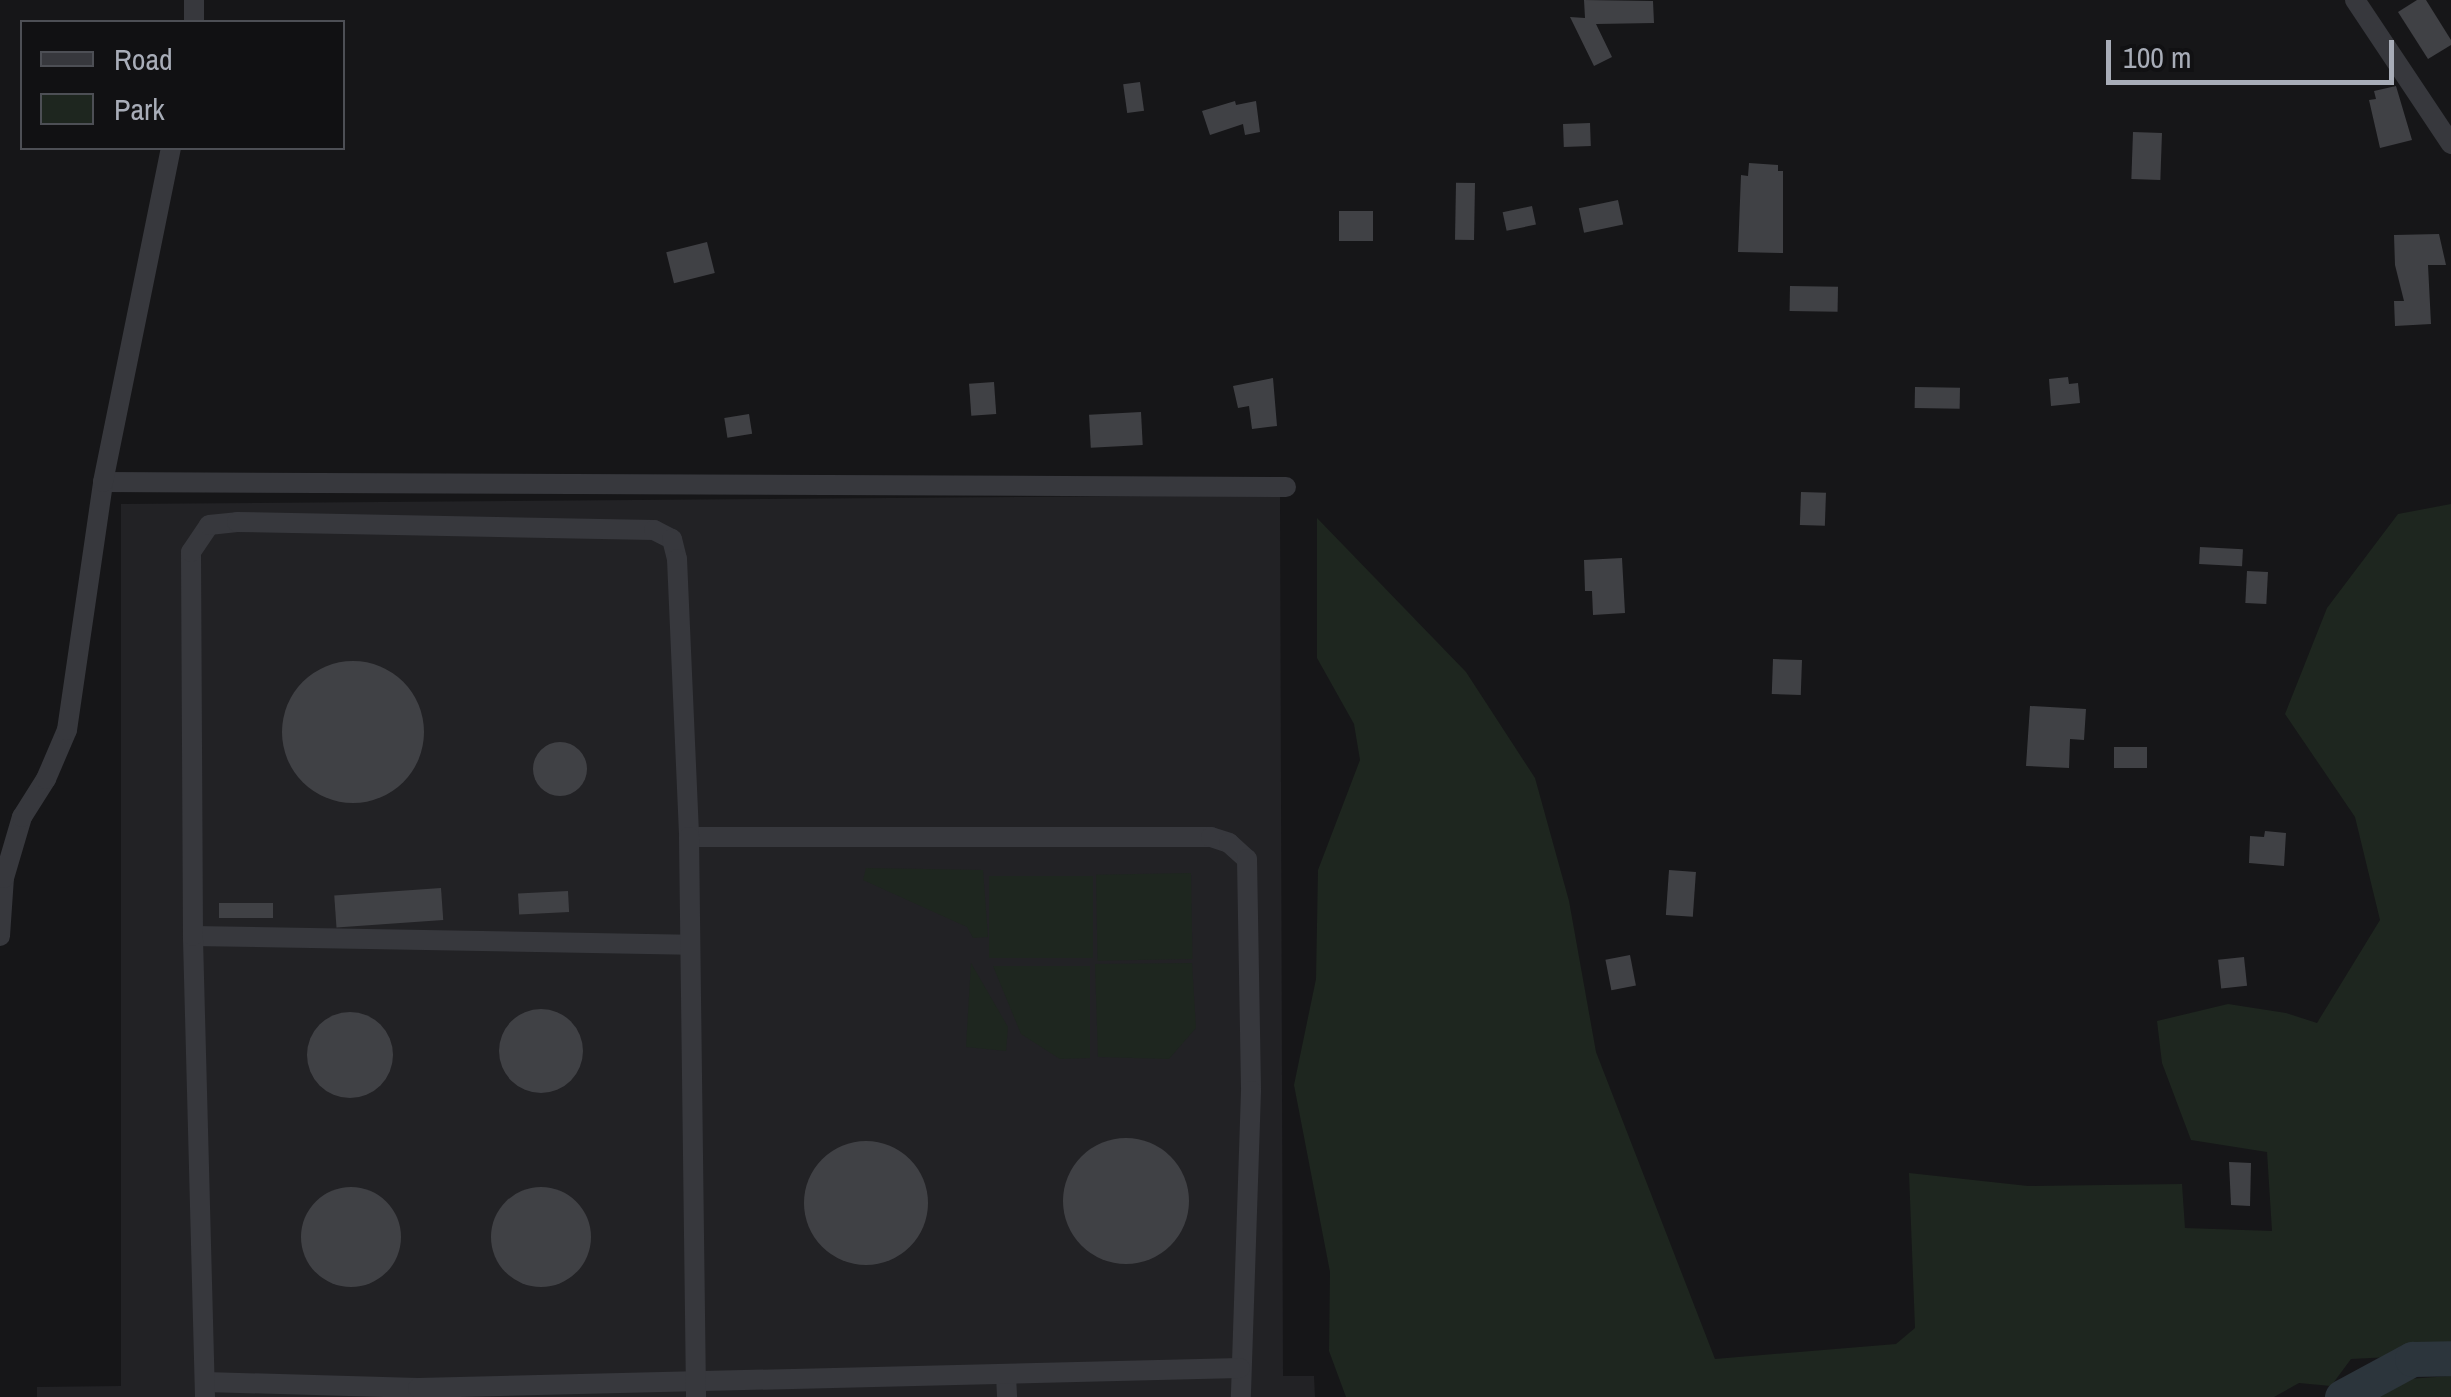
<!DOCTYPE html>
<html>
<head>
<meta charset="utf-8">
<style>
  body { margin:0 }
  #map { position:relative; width:2451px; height:1397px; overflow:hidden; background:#161618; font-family:"Archivo Narrow",sans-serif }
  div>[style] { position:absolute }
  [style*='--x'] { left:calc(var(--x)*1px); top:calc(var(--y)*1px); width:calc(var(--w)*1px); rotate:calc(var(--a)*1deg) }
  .built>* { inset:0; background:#222225 }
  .green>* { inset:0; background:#1e261f; transform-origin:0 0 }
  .river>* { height:35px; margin:-17.5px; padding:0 17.5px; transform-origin:17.5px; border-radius:17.5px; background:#2c353c }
  .building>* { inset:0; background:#404145; transform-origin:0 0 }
  .round { border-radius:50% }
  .minor>* { height:20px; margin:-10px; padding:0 10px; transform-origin:10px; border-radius:10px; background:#37383d }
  span { translate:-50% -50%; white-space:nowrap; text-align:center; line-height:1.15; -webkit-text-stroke:8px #111113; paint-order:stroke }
  .legend { position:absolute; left:20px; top:20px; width:325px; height:130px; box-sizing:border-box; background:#111113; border:2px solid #4d4f55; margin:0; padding:12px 18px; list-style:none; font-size:30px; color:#a8adb8 }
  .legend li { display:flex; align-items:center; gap:20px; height:50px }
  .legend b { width:50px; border:2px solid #4d4f55 }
  .scale { position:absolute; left:2106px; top:40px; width:288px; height:45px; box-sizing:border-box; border:5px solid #a8adb8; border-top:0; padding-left:12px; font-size:30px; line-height:35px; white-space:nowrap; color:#a8adb8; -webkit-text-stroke:8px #111113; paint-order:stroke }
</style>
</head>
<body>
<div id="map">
  <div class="built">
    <i style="clip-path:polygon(1280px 495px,1283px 1376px,1314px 1376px,1315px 1397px,37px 1397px,37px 1387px,121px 1386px,121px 504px)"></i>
  </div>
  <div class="green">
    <i style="clip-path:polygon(2451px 504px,2451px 1347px,2430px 1355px,2351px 1359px,2331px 1386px,2299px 1383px,2274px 1397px,1346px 1397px,1329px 1351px,1330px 1272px,1294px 1085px,1316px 979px,1318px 870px,1360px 760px,1354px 724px,1317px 658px,1317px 518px,1466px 672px,1535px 778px,1569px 901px,1596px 1052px,1715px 1359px,1896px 1344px,1915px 1328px,1909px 1173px,2028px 1186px,2182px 1184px,2185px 1228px,2272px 1231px,2267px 1152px,2191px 1140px,2162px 1063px,2157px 1021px,2228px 1004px,2286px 1013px,2317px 1023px,2380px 920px,2355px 817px,2285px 714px,2327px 608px,2398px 514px)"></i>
    <i style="clip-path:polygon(866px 868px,983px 870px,988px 937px,973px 938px,967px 927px,863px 880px)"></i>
    <i style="left:1191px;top:873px;width:86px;height:95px;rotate:89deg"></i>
    <i style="left:989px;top:876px;width:104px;height:82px"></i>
    <i style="clip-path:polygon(971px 963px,1008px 1027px,1006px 1051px,966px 1047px)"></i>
    <i style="clip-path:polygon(1192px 963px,1196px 1028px,1169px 1059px,1098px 1057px,1095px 964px)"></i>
    <i style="clip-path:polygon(993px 966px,1090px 966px,1090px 1058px,1060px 1059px,1021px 1034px)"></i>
    <i style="clip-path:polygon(2451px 1376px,2451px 1397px,2380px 1397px,2407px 1379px)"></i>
  </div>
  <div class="river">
    <i style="--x:2342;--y:1397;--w:80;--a:-28.5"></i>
    <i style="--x:2412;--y:1359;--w:39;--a:-1"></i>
  </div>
  <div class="building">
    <i style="clip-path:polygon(1584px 0,1653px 1px,1654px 23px,1596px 24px,1612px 57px,1594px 66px,1570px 17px,1585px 18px)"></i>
    <i style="clip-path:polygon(2417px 0,2426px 0,2451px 40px,2451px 45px,2428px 59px,2398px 12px)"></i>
    <i style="left:1140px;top:82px;width:29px;height:17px;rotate:82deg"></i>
    <i style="clip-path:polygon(2396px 86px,2412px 140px,2380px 148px,2369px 100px,2376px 99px,2374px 91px)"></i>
    <i style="clip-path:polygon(1235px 101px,1236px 105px,1256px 101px,1260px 132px,1245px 135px,1243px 124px,1210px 135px,1202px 111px)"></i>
    <i style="left:1590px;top:123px;width:23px;height:27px;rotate:88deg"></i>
    <i style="left:2133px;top:132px;width:29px;height:47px;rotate:2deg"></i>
    <i style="clip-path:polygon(1749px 163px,1778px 165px,1778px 171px,1783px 171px,1783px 253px,1738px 252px,1741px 175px,1748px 176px)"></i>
    <i style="left:1475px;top:183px;width:57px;height:19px;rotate:91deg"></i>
    <i style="left:1618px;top:200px;width:25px;height:40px;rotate:78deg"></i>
    <i style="left:1532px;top:206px;width:19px;height:30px;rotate:78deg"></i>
    <i style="left:1339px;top:211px;width:34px;height:30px"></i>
    <i style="clip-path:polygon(2439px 234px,2446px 265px,2428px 265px,2431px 324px,2395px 326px,2394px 301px,2404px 301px,2395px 265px,2394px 235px)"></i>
    <i style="left:707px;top:242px;width:32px;height:42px;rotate:76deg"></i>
    <i style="left:1790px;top:286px;width:48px;height:25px;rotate:1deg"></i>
    <i style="clip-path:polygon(2068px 377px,2069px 384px,2078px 383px,2080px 403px,2051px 406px,2049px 379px)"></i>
    <i style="clip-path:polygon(1273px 378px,1277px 426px,1252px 429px,1249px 406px,1238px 408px,1233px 386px)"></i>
    <i style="left:994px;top:382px;width:32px;height:25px;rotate:86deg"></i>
    <i style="left:1915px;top:387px;width:45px;height:21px;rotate:1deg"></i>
    <i style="left:1141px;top:412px;width:33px;height:52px;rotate:87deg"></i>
    <i style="left:749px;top:414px;width:20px;height:25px;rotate:81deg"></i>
    <i style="left:1801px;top:492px;width:25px;height:33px;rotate:2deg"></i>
    <i style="left:2200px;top:547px;width:43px;height:17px;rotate:3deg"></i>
    <i style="clip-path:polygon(1622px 558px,1625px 613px,1593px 615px,1592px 591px,1585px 591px,1584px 560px)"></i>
    <i style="left:2247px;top:571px;width:21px;height:32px;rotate:3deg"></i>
    <i style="left:1773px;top:659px;width:29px;height:35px;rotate:2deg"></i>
    <i class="round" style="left:282px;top:661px;width:142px;height:142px"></i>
    <i style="clip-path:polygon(2030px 706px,2086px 709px,2084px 740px,2070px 739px,2069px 768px,2026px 766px)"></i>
    <i class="round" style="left:533px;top:742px;width:54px;height:54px"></i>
    <i style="left:2114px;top:747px;width:33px;height:21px"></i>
    <i style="clip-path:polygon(2265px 831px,2286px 833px,2284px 866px,2249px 863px,2250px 836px,2264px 837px)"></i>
    <i style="left:1669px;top:870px;width:27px;height:45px;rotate:4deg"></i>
    <i style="left:441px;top:888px;width:32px;height:107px;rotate:86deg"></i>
    <i style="left:568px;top:891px;width:21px;height:50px;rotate:87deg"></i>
    <i style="left:273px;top:903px;width:15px;height:54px;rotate:90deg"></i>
    <i style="left:1630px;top:955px;width:31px;height:25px;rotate:79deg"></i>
    <i style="left:2244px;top:957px;width:29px;height:26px;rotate:84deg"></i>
    <i class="round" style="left:499px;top:1009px;width:84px;height:84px"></i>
    <i class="round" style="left:307px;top:1012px;width:86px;height:86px"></i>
    <i class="round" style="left:1063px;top:1138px;width:126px;height:126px"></i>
    <i class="round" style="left:804px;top:1141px;width:124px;height:124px"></i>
    <i style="clip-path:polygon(2229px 1162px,2251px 1163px,2250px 1206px,2231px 1205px)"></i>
    <i class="round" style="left:491px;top:1187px;width:100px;height:100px"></i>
    <i class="round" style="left:301px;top:1187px;width:100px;height:100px"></i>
  </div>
  <div class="minor">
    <i style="--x:194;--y:0;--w:22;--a:90"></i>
    <i style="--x:2355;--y:0;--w:173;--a:56.3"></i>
    <i style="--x:103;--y:482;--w:1183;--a:0.24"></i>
    <i style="--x:689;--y:837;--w:522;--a:0"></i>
    <i style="--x:1211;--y:837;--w:19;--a:18"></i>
    <i style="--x:1229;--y:843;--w:24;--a:42"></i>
    <i style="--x:1247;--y:859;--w:232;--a:89"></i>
    <i style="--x:1251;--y:1091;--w:306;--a:91.9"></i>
    <i style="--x:0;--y:936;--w:58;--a:-86.1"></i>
    <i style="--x:4;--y:878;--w:64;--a:-73.6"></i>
    <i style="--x:22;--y:817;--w:45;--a:-57.7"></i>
    <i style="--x:46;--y:779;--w:53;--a:-66.8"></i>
    <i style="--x:67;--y:730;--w:251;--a:-81.7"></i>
    <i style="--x:103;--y:482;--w:341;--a:-78.5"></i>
    <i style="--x:193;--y:936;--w:496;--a:1"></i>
    <i style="--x:1006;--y:1376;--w:21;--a:87"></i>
    <i style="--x:205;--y:1382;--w:213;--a:1.6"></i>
    <i style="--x:418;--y:1388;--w:822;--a:-1.39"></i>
    <i style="--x:205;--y:1397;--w:461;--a:-91.5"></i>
    <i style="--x:193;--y:936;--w:384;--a:-90.3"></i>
    <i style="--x:191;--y:552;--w:32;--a:-56"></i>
    <i style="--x:209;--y:525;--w:28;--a:-6"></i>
    <i style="--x:237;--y:522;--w:417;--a:1.1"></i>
    <i style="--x:654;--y:530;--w:20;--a:27"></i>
    <i style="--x:672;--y:539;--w:21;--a:76"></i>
    <i style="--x:677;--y:559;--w:278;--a:87.5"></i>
    <i style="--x:689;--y:837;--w:560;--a:89.28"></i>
  </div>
  <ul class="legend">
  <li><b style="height:12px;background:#37383d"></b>Road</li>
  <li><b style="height:28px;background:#1e261f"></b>Park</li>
  </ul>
  <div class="scale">100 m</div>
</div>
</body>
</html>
